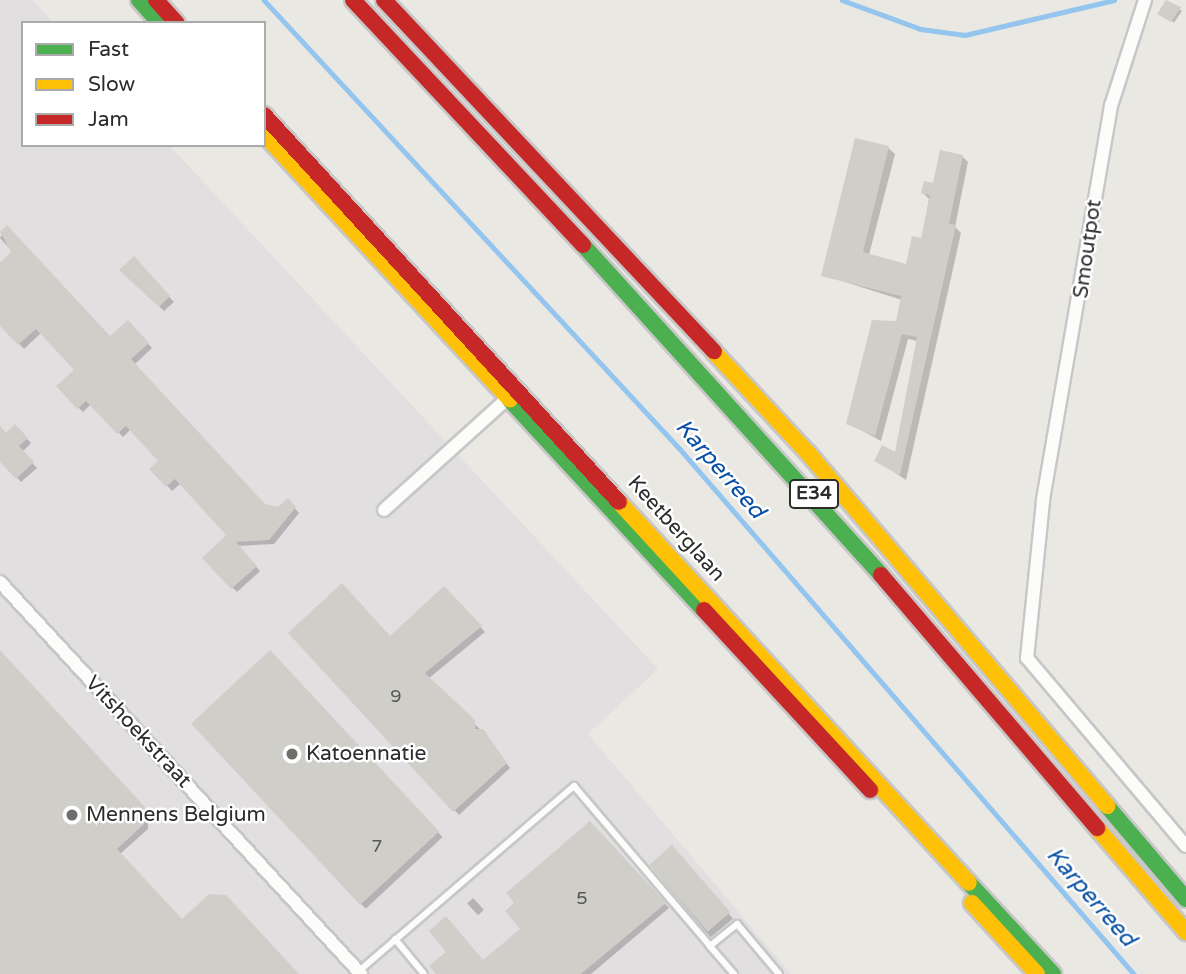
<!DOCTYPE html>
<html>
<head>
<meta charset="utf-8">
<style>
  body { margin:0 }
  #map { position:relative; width:1186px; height:974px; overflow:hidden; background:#eae8e2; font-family:"Varela Round",sans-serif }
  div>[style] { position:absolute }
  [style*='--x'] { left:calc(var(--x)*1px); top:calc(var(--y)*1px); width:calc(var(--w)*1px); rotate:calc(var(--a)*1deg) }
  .industrial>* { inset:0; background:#e2dfe1 }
  .shadow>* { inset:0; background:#0003; transform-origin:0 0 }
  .stream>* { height:4.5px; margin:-2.25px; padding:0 2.25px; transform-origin:2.25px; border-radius:2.25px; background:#94c5ee }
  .building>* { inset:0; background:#cfcec9; transform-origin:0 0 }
  .roads { filter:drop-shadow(2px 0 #c8c7c7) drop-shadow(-2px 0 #c8c7c7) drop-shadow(0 2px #c8c7c7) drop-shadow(0 -2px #c8c7c7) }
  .lane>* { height:6px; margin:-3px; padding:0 3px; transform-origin:3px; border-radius:3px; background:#fcfcfb }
  .street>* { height:12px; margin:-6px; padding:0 6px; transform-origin:6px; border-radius:6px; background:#fcfcfb }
  .fast>* { height:16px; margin:-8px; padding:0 8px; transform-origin:8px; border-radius:8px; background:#4caf50 }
  .slow>* { height:16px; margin:-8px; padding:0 8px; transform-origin:8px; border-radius:8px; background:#ffc107 }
  .jam>* { height:16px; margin:-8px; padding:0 8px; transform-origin:8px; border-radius:8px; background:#c62828 }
  .dots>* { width:19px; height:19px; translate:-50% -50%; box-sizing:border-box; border:4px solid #fff; border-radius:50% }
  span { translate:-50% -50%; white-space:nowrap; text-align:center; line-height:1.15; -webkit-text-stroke:5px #fff; paint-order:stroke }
  .number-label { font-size:18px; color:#565655 }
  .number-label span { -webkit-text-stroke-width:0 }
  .shield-label span { padding:2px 5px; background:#fff; border:2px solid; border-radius:5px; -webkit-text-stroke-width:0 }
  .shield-label { font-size:19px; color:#2c2c2c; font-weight:700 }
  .street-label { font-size:21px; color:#2c2c2c }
  .poi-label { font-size:21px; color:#2c2c2c }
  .left { translate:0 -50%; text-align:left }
  .water-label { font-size:23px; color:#0950a4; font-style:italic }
  .legend { position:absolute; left:21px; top:21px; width:245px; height:126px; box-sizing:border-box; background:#fff; border:2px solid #ababab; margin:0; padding:9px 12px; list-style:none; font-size:21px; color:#2c2c2c }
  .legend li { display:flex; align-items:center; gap:14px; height:35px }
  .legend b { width:35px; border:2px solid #ababab }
</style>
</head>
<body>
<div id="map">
  <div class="industrial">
    <i style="clip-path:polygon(0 0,33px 0,54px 23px,23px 23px,23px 145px,169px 145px,658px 669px,588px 734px,791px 974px,0 974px)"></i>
  </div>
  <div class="shadow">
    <i style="left:1167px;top:1px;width:18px;height:14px;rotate:34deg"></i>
    <i style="clip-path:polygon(888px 148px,895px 154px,869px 255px,908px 266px,922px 240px,929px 199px,923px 193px,962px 156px,968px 162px,955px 227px,961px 233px,906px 480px,876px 460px,896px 454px,918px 341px,908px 339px,881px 441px,848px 423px,898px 323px,902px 300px,823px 275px)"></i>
    <i style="clip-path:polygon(7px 227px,110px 339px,128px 322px,152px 348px,134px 365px,265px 506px,278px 509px,288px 501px,299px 513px,274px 544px,237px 546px,260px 571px,237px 592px,204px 558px,229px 535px,181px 483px,172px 491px,152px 469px,161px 461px,131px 429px,123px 437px,91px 404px,83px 412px,79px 408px,59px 386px,76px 370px,42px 332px,24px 349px,0 323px,0 265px,14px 253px,0 238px)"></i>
    <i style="clip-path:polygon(134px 259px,174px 302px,164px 311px,122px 270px)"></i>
    <i style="clip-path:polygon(15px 427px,31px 443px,22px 452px,37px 468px,21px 482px,0 459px,0 428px,6px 435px)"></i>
    <i style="clip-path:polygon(444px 588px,485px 632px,428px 679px,487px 736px,510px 768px,459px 815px,290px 633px,390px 638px)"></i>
    <i style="clip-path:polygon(0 652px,148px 813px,148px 829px,120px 854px,182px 921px,297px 974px,0 974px)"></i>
    <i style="left:270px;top:652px;width:253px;height:105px;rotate:47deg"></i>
    <i style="left:677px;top:852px;width:87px;height:29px;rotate:50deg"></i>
    <i style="clip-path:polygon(640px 875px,669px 908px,591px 974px,438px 974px,449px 952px,483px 962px)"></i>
    <i style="left:473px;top:898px;width:16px;height:8px;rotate:47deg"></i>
  </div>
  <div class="stream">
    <i style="--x:264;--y:0;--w:612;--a:47.18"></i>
    <i style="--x:680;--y:449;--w:694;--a:49.15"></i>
    <i style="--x:842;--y:0;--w:84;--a:20.2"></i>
    <i style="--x:921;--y:29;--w:44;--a:7.8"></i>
    <i style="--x:965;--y:35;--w:153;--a:-13.2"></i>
  </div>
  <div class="building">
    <i style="clip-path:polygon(1166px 0,1181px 7px,1171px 22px,1157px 14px)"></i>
    <i style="clip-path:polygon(855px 138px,889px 146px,863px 252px,906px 264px,912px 236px,921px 238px,930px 195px,921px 193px,924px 181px,933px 183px,940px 150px,963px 155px,949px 224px,956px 225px,900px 475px,874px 461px,882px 445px,895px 452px,917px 337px,902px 334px,875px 436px,846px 424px,872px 320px,896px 321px,901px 296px,821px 276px)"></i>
    <i style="clip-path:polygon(7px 225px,110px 336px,128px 320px,149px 343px,131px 359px,265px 504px,278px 507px,288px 498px,296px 507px,269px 540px,236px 542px,257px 566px,231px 589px,202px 558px,226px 535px,175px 479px,166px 487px,149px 469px,158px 461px,126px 426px,117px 434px,86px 401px,77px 409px,56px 386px,74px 370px,36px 329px,18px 345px,0 326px,0 263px,11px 252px,0 232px)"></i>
    <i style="clip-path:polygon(134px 256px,170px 296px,159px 307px,119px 270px)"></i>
    <i style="clip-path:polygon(15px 424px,28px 438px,19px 446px,34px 462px,16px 479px,0 462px,0 426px,6px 433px)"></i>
    <i style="clip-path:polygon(342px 583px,390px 636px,444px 586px,482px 626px,425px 673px,475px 720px,475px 729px,483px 729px,507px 763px,453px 812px,288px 633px)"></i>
    <i style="clip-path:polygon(0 650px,145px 807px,144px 824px,117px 849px,182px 919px,209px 894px,226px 895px,299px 974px,0 974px)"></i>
    <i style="left:270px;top:650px;width:248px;height:108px;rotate:47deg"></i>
    <i style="clip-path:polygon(590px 821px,666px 903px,581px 974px,436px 974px,429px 966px,446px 952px,429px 931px,446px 916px,483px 960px,520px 929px,505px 911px,514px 903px,506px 893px)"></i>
    <i style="left:672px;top:845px;width:89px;height:30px;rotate:49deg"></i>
  </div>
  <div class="roads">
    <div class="lane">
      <i style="--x:395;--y:939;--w:45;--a:50.4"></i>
      <i style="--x:359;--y:971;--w:284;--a:-40.7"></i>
      <i style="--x:574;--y:786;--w:210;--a:49.6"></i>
      <i style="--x:734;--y:974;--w:37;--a:-131"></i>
      <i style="--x:710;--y:946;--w:35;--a:-39"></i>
      <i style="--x:737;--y:924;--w:65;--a:50"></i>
    </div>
    <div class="street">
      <i style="--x:1145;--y:0;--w:111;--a:107.8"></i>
      <i style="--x:1111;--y:106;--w:401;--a:99.8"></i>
      <i style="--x:1043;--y:501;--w:158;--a:95.8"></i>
      <i style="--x:1027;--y:658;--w:246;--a:49.8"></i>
      <i style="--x:384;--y:510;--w:170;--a:-42.1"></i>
      <i style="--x:0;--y:582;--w:533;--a:47.36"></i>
    </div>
    <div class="fast">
      <i style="--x:139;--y:0;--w:31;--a:48"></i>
      <i style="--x:583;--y:245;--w:445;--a:47.9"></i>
      <i style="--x:510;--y:400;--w:286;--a:47.3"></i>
      <i style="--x:1107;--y:806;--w:122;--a:49.7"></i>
      <i style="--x:969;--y:883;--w:124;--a:47.3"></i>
    </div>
    <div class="slow">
      <i style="--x:264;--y:134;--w:362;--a:47.2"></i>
      <i style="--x:714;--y:352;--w:138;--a:47.1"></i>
      <i style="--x:808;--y:453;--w:463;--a:49.7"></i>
      <i style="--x:619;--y:502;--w:517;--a:47.43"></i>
      <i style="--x:1097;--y:828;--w:137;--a:49.4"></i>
      <i style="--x:972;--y:903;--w:96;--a:47.5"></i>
    </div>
    <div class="jam">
      <i style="--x:156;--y:0;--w:31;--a:48"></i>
      <i style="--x:353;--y:0;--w:336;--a:46.8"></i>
      <i style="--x:384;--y:0;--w:482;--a:46.8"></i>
      <i style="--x:264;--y:115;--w:525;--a:47.47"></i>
      <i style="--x:881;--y:575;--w:333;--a:49.5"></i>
      <i style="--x:704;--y:610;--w:245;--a:47.3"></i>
    </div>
  </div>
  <div class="dots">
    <i style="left:292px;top:754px;background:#6e6e6c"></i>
    <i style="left:72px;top:815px;background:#6e6e6c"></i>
  </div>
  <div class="number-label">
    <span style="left:396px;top:696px">9</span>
    <span style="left:377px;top:846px">7</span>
    <span style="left:582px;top:898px">5</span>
  </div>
  <div class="shield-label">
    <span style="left:814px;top:494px">E34</span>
  </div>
  <div class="street-label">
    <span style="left:1088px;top:249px;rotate:-82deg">Smoutpot</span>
    <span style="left:676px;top:529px;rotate:48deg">Keetberglaan</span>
    <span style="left:138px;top:732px;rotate:47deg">Vitshoekstraat</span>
  </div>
  <div class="poi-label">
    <span class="left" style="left:306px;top:754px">Katoennatie</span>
    <span class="left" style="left:86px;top:815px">Mennens Belgium</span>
  </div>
  <div class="water-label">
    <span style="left:720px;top:469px;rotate:49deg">Karperreed</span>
    <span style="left:1091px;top:897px;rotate:49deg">Karperreed</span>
  </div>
  <ul class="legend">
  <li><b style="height:9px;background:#4caf50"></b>Fast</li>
  <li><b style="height:9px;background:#ffc107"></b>Slow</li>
  <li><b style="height:9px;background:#c62828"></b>Jam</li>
  </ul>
</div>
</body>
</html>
